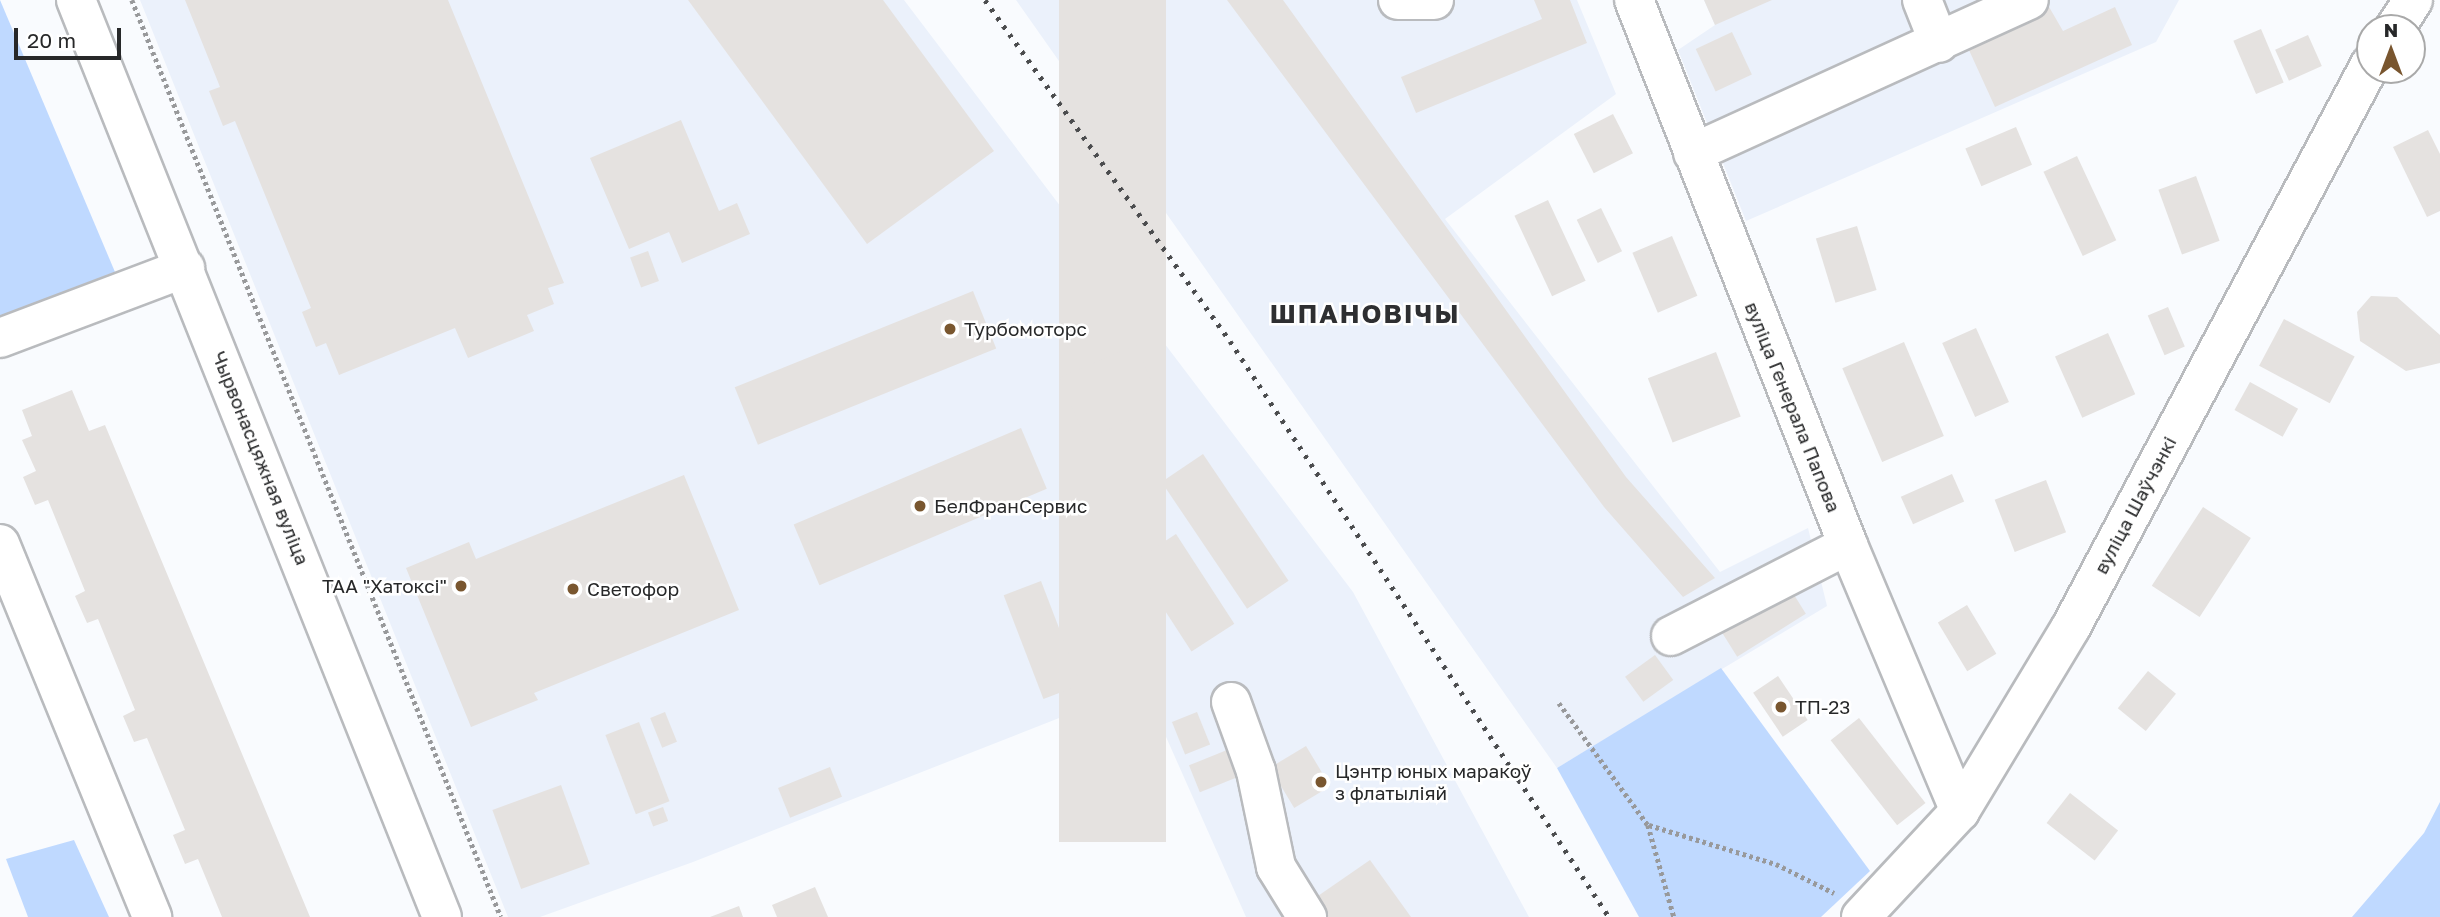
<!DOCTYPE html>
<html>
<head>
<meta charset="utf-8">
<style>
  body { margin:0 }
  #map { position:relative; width:2440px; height:917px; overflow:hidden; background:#f9fbfe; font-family:"Golos Text",sans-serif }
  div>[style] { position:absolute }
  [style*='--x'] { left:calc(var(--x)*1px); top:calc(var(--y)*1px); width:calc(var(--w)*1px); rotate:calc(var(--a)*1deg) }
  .built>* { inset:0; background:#ebf1fb }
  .green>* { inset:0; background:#bfd9ff }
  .building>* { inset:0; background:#e5e2e0; transform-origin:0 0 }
  .path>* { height:4.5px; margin-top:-2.25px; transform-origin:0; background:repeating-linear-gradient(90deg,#98999b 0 3.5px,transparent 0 7px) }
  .roads { filter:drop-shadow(2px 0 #b9bbbe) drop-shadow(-2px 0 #b9bbbe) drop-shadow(0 2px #b9bbbe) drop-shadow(0 -2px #b9bbbe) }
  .minor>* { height:38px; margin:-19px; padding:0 19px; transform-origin:19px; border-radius:19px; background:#fff }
  .rail>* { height:5px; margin-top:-2.5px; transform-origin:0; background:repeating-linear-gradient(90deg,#4b4c4e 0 3.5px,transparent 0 10.5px) }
  .dots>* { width:19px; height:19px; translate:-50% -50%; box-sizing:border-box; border:4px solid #fff; border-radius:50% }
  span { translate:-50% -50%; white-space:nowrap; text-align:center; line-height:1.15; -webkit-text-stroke:5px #fff; paint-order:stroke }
  .poi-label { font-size:19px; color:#272829 }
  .left { translate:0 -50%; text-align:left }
  .right { translate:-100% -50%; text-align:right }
  .street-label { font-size:19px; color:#272829 }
  .district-label { font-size:26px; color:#2e2f31; font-weight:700; letter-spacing:2px }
  .north { position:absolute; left:2356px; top:14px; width:70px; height:70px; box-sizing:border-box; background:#fff; border:2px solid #a9a9a9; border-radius:50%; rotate:0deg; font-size:19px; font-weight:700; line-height:28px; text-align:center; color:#272829 }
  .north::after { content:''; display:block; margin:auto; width:24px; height:32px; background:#79562f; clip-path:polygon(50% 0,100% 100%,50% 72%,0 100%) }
  .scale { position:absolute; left:14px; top:28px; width:107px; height:32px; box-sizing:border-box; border:4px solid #272829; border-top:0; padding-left:9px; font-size:21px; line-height:24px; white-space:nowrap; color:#272829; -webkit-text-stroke:5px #fff; paint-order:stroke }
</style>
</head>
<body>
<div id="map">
  <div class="built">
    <i style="clip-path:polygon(140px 0,904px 0,1353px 592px,1529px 917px,1246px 917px,1143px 685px,693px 862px,540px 917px,508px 917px)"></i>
    <i style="clip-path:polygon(1016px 0,1577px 0,1616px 94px,1445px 219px,1720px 572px,1808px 528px,1827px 606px,1557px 768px)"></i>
    <i style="clip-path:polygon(1704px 0,2179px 0,2156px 42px,1746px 221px,1678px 50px,1715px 25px)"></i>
  </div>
  <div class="green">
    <i style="clip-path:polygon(0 0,115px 272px,0 316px)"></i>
    <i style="clip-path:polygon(1721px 668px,1870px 871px,1821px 917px,1639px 917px,1557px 768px)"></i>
    <i style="clip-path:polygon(2440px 802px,2440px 917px,2352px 917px,2424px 833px)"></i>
    <i style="clip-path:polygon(74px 840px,109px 917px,28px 917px,6px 859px)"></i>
  </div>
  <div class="building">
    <i style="clip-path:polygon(185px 0,448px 0,564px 283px,548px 288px,554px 304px,527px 315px,534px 331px,468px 358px,455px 328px,339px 375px,326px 343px,316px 347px,302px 312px,311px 308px,235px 121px,223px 126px,209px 91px,220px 87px)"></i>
    <i style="clip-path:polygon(688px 0,883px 0,994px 151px,867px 244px)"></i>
    <i style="left:1059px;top:0;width:107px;height:842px"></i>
    <i style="clip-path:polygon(1227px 0,1283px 0,1626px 477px,1715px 578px,1683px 597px,1604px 507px)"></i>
    <i style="clip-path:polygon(1534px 0,1570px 0,1587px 43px,1416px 113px,1401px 77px,1542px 19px)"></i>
    <i style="clip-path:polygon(1704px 0,1772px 0,1715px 25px)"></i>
    <i style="clip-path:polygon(2045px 0,2063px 31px,2115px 7px,2132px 45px,1995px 107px,1963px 37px)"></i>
    <i style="left:2261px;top:29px;width:58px;height:30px;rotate:67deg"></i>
    <i style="left:1732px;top:32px;width:47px;height:40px;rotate:65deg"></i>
    <i style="left:2308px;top:35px;width:34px;height:36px;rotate:66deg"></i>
    <i style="left:1613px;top:114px;width:44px;height:44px;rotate:63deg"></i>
    <i style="clip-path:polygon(681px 120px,719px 211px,737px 203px,750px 234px,682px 263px,669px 232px,629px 249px,590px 158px)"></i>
    <i style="left:2016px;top:127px;width:41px;height:55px;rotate:67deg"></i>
    <i style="clip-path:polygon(2428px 130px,2440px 154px,2440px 211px,2427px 217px,2393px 147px)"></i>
    <i style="left:2077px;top:156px;width:93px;height:37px;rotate:65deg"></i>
    <i style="left:2196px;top:176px;width:69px;height:40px;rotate:70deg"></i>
    <i style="left:1548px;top:200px;width:89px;height:37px;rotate:65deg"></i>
    <i style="left:1601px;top:208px;width:48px;height:27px;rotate:64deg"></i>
    <i style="left:1857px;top:226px;width:67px;height:43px;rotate:73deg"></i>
    <i style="left:1672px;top:236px;width:65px;height:43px;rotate:67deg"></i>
    <i style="left:648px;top:251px;width:32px;height:19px;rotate:70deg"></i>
    <i style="left:973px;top:291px;width:62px;height:257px;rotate:68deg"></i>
    <i style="clip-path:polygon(2371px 296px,2397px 297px,2440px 335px,2440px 363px,2406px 371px,2360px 341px,2357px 312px)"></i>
    <i style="left:2168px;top:307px;width:43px;height:22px;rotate:67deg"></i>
    <i style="left:2284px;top:319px;width:80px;height:53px;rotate:28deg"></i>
    <i style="left:1976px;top:328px;width:81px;height:37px;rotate:66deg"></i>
    <i style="left:2108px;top:333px;width:67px;height:58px;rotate:66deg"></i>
    <i style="left:1904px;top:342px;width:102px;height:67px;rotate:67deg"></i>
    <i style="left:1136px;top:345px;width:67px;height:83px;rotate:67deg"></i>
    <i style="left:1716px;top:352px;width:69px;height:73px;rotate:69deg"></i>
    <i style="left:2250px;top:382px;width:55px;height:32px;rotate:29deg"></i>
    <i style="clip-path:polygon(72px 390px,89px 431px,105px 425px,310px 917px,222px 917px,198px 859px,185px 864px,173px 835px,185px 830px,147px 738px,134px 742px,123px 716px,135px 710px,98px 619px,87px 623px,75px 596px,85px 591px,48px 500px,35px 505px,23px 477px,36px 471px,22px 440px,32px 436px,22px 410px)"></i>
    <i style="left:1021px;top:428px;width:66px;height:247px;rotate:67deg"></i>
    <i style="left:1203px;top:454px;width:153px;height:50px;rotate:56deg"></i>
    <i style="left:1952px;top:474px;width:30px;height:56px;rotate:66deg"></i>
    <i style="clip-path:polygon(684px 475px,739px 610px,534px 693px,538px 700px,471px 727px,406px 568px,469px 542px,476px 559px)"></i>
    <i style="left:2046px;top:480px;width:56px;height:55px;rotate:69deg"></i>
    <i style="left:2203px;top:507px;width:57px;height:94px;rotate:33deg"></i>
    <i style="left:1176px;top:534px;width:107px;height:51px;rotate:57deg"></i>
    <i style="left:1041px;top:581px;width:111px;height:40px;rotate:69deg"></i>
    <i style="left:1791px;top:590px;width:28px;height:81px;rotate:58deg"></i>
    <i style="left:1967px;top:605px;width:57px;height:34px;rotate:59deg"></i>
    <i style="left:1655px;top:655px;width:31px;height:37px;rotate:54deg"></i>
    <i style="left:2148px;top:671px;width:36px;height:48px;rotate:39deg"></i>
    <i style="left:1778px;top:676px;width:53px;height:30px;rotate:56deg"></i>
    <i style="left:665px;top:712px;width:32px;height:16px;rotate:68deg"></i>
    <i style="left:1197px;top:712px;width:35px;height:27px;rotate:68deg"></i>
    <i style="left:1859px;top:718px;width:108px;height:36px;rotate:52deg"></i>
    <i style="left:639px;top:722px;width:85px;height:36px;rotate:69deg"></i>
    <i style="left:1306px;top:746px;width:47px;height:42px;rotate:59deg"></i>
    <i style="left:1227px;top:750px;width:29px;height:41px;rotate:68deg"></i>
    <i style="left:830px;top:767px;width:32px;height:56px;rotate:68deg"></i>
    <i style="left:561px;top:785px;width:84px;height:73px;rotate:70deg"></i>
    <i style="left:2070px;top:793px;width:61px;height:38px;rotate:38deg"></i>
    <i style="left:663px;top:807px;width:15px;height:16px;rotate:70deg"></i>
    <i style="clip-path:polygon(1370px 860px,1411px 917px,1328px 917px,1315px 898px)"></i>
    <i style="clip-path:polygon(815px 887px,828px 917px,777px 917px,772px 905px)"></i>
    <i style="clip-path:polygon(739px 906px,743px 917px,710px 917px)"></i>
  </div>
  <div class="path">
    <i style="--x:132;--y:0;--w:988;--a:68.08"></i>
    <i style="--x:1559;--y:703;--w:151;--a:53.9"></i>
    <i style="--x:1648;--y:825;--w:96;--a:74.2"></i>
    <i style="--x:1649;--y:825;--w:133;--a:17.1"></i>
    <i style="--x:1776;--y:864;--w:65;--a:26.6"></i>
  </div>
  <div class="roads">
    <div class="minor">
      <i style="--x:76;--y:0;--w:987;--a:68.24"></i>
      <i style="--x:1398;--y:0;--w:36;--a:0"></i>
      <i style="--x:1634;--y:0;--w:586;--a:68.56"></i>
      <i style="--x:1848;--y:545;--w:289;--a:67.2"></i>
      <i style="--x:1922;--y:0;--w:46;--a:68.4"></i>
      <i style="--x:2395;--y:28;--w:33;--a:-57"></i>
      <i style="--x:1693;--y:153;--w:369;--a:-24.5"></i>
      <i style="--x:0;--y:338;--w:198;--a:-20.7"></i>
      <i style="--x:0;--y:544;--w:403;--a:67.8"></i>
      <i style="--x:1671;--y:636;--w:199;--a:-27.2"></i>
      <i style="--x:1231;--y:702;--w:73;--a:70.1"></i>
      <i style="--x:1256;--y:771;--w:98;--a:78.2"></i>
      <i style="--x:1276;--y:867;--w:59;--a:58.2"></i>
      <i style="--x:1861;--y:917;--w:145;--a:-47"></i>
      <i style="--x:1960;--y:811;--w:215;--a:-58.9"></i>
      <i style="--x:2071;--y:627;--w:637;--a:-61.99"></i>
    </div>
  </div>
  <div class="rail">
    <i style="--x:985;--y:0;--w:420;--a:54.3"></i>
    <i style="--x:1230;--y:341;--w:690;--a:56.66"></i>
  </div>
  <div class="dots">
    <i style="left:950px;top:329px;background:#79562f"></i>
    <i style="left:920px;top:506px;background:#79562f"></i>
    <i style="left:461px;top:586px;background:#79562f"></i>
    <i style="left:573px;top:589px;background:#79562f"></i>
    <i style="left:1781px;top:707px;background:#79562f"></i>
    <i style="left:1321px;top:782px;background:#79562f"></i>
  </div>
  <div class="poi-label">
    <span class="left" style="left:964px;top:329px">Турбомоторс</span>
    <span class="left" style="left:934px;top:506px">БелФранСервис</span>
    <span class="right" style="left:447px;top:586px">ТАА "Хатоксі"</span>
    <span class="left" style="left:587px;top:589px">Светофор</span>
    <span class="left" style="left:1795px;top:707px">ТП-23</span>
    <span class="left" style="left:1335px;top:782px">Цэнтр юных маракоў<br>з флатыліяй</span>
  </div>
  <div class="street-label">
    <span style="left:1793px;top:407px;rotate:68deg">вуліца Генерала Папова</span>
    <span style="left:261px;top:458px;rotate:68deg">Чырвонасцяжная вуліца</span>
    <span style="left:2135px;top:505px;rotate:-62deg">вуліца Шаўчэнкі</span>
  </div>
  <div class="district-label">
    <span style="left:1365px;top:314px">ШПАНОВІЧЫ</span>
  </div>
  <div class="north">N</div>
  <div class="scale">20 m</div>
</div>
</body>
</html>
